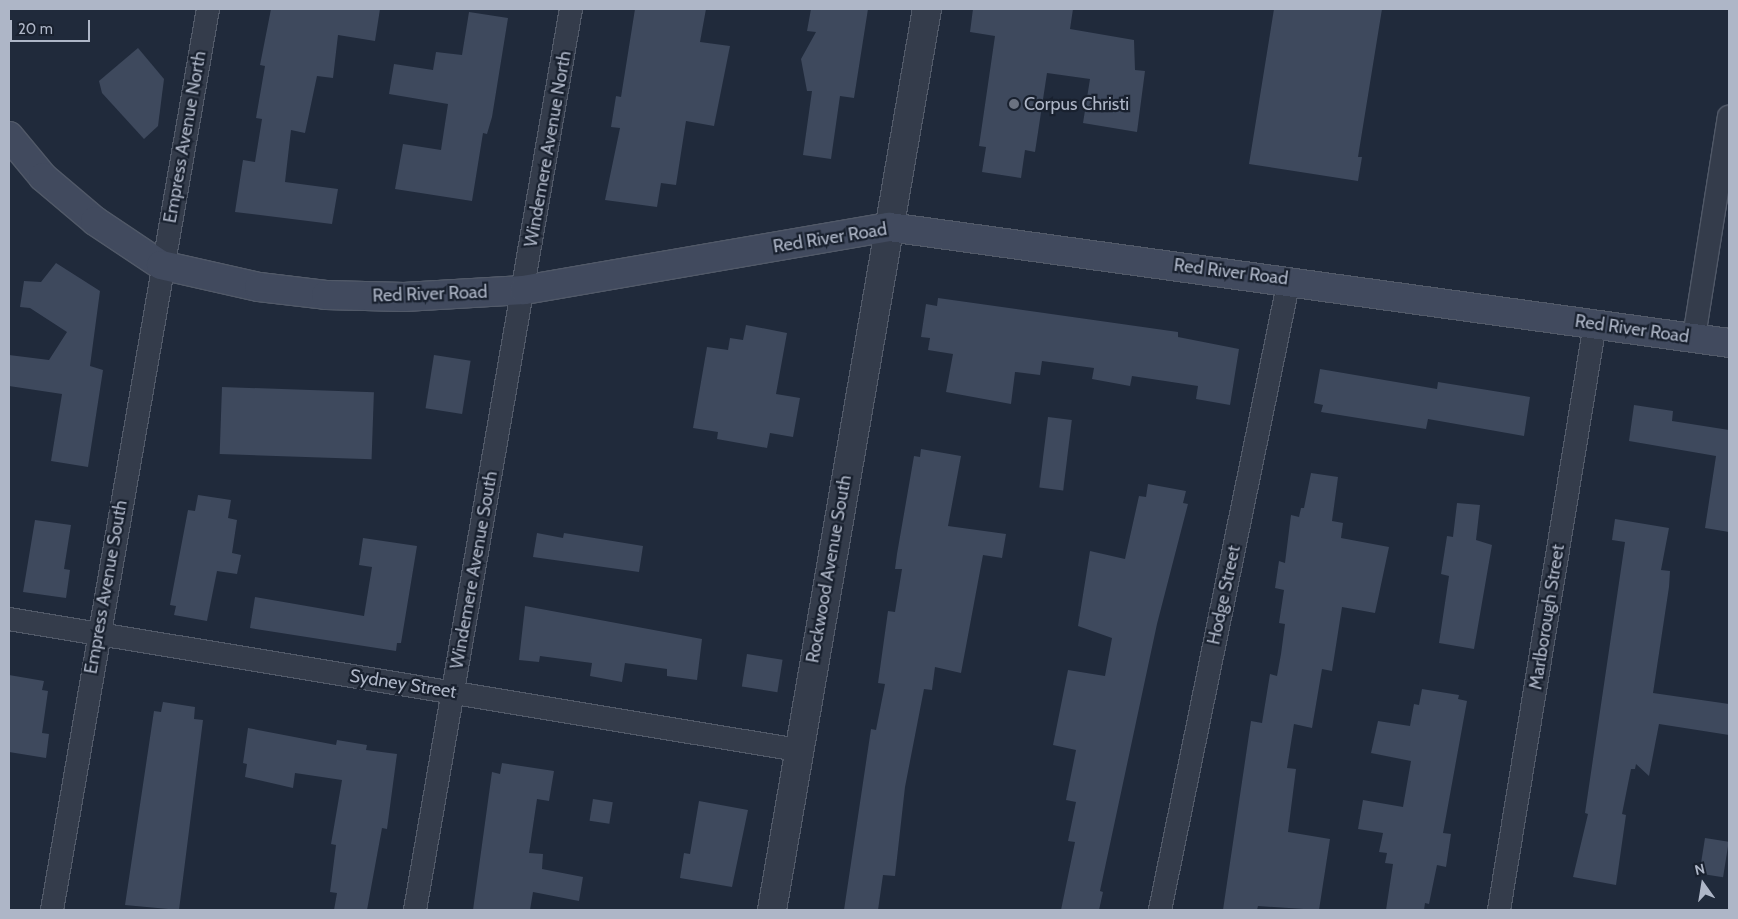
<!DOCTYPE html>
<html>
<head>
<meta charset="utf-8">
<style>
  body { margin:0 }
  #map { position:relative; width:1738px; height:919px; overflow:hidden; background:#202a3b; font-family:Cabin,sans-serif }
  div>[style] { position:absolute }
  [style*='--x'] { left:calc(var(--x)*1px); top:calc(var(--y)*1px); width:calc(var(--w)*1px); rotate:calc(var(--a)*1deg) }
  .building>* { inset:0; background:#3e495d; transform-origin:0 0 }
  .roads { filter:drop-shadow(1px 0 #515968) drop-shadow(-1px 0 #515968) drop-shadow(0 1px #515968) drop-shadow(0 -1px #515968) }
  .minor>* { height:22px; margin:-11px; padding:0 11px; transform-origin:11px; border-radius:11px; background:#343c4b }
  .tertiary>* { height:28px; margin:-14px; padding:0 14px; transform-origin:14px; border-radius:14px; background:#343c4b }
  .secondary>* { height:28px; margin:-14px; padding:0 14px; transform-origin:14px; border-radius:14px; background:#414a5e }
  .dots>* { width:14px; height:14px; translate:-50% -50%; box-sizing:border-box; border:2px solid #19212f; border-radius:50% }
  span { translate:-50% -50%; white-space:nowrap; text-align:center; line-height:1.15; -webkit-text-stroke:4.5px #19212f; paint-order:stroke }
  .poi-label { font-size:18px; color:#aeb6c7 }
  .left { translate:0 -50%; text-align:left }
  .street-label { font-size:18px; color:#aeb6c7 }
  .frame { position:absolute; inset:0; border:10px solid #aeb6c7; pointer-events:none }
  .north { position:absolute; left:1678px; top:859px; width:50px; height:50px; -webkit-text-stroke:4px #19212f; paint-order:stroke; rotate:347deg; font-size:14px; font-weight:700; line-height:20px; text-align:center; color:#aeb6c7 }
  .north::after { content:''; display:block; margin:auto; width:18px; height:22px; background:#aeb6c7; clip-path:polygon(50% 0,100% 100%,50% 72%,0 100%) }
  .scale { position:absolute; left:10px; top:20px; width:80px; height:22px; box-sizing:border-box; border:2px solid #aeb6c7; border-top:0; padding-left:6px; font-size:15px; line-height:18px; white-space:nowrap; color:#aeb6c7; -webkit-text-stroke:4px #19212f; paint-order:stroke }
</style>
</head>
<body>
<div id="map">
  <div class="building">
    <i style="clip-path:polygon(271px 9px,380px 9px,375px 41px,338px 35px,333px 78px,317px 76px,305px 133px,291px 130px,285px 182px,338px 189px,332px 224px,235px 212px,243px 160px,255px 162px,262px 119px,256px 118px,265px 66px,260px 65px)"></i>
    <i style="clip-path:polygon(635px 9px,706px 9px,700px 42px,730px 46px,714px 126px,686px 121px,676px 185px,661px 183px,657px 207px,605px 200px,620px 128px,611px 127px,616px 96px,621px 97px)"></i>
    <i style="clip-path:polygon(811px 9px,868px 9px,854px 98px,840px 96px,831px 159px,803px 155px,812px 91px,807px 91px,801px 59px,816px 32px,807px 31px)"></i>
    <i style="clip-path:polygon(973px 9px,1073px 9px,1070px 29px,1134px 40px,1135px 70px,1145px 71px,1137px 132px,1083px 123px,1090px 79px,1047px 73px,1035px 152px,1025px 150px,1021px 178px,982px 172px,986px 147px,979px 146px,995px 36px,970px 32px)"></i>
    <i style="clip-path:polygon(1274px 9px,1382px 9px,1358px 157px,1362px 157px,1358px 181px,1249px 164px)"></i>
    <i style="clip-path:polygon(469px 12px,508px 18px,492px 117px,487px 134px,483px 133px,472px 201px,395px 189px,403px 144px,441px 150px,448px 104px,389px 94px,394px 64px,433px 70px,436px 52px,462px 55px)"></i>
    <i style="clip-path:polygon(138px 48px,164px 79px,158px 126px,144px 139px,102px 93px,99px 81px)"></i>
    <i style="clip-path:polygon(56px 263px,100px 291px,90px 366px,103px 370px,88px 467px,51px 461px,62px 394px,9px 386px,9px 355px,49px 360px,67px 332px,30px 308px,20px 307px,24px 281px,41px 282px)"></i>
    <i style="clip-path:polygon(938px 298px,1178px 332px,1178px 337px,1239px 349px,1230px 405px,1196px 399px,1198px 386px,1132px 376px,1130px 386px,1092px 379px,1094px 368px,1042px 361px,1040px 375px,1015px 372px,1011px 404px,946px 392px,953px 354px,928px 350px,930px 338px,921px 337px,926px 304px,937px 306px)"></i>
    <i style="clip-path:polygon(746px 325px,787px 333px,776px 394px,800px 398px,793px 437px,770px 433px,767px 448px,717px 439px,718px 432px,693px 428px,707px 347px,728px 350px,730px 338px,743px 340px)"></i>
    <i style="left:434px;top:355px;width:37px;height:54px;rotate:9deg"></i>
    <i style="clip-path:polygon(1320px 369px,1437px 389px,1438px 382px,1530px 397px,1524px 436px,1428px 419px,1426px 429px,1321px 412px,1323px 405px,1314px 403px)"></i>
    <i style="left:222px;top:387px;width:152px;height:67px;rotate:2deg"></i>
    <i style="clip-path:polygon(1634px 405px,1673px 411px,1672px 421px,1729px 430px,1729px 532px,1705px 528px,1716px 456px,1629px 441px)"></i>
    <i style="left:1048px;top:417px;width:24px;height:71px;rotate:7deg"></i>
    <i style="clip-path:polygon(921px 449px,961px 456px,948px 526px,1006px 534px,1002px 558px,983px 555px,961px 673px,935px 667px,932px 690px,924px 689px,905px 787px,895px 876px,883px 875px,878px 910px,844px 910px,871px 729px,876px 730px,885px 684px,878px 683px,888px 611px,895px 612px,902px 569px,895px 569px,897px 554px,914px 456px,920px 457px)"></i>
    <i style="clip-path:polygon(1311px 473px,1338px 477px,1332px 521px,1343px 523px,1341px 538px,1389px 547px,1375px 613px,1342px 607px,1332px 671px,1322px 669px,1312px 728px,1294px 724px,1287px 768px,1296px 769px,1288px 832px,1330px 839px,1319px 910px,1258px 906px,1257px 910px,1223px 910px,1251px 721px,1262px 723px,1270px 674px,1277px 676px,1281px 654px,1285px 624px,1279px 623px,1284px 590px,1275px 588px,1279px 561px,1285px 563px,1291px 515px,1299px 517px,1301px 508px,1304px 508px)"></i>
    <i style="clip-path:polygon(1148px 484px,1186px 491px,1183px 503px,1188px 504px,1157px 624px,1100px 891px,1103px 892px,1099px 910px,1061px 910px,1075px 842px,1068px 841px,1076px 802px,1066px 800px,1076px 750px,1053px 745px,1068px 670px,1105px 676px,1112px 638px,1078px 626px,1090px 551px,1125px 559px,1139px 496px,1146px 497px)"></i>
    <i style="clip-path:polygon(198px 495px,231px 500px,228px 518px,237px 520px,232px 553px,241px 555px,237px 574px,217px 571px,207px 621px,174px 615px,176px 606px,170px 605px,188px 510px,195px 511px)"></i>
    <i style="clip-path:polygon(1457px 503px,1480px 505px,1476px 540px,1492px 545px,1474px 649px,1439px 643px,1449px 576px,1441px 574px,1447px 536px,1453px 537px)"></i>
    <i style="clip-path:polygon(1615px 519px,1669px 528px,1661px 570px,1670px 571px,1669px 587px,1653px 693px,1729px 704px,1729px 735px,1659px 724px,1649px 776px,1636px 764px,1635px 769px,1631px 769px,1622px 814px,1626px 815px,1616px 885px,1573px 877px,1588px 814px,1585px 813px,1625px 542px,1612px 540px)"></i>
    <i style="clip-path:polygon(35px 520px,71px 525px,64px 569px,70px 570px,66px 598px,23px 592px)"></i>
    <i style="clip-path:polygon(537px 533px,563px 538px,564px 533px,643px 546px,639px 572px,533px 557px)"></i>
    <i style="clip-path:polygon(363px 538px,417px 546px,401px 643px,397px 643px,396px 651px,250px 628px,255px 597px,364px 616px,372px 567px,359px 565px)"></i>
    <i style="clip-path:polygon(525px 606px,702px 639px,697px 680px,667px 676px,667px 669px,625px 663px,622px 682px,590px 676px,592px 663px,540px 656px,539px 662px,519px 660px)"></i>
    <i style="left:747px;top:654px;width:36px;height:33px;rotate:9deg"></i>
    <i style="clip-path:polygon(9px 675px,44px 681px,42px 690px,48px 691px,42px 733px,49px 734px,46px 758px,9px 752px)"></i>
    <i style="clip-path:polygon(1422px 689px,1459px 695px,1458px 699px,1467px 701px,1443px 833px,1451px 834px,1446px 867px,1437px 865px,1429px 904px,1425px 903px,1424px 910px,1386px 910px,1393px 864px,1385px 863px,1387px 853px,1379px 852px,1383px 833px,1358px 829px,1363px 800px,1403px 807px,1411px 761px,1371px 753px,1378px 721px,1410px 726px,1414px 704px,1419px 705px)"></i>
    <i style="clip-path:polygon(163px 702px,195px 707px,194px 719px,203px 720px,179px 910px,125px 905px,154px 711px,161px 712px)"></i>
    <i style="clip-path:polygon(248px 728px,336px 745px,337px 740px,367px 745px,366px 750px,397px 754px,387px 829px,382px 828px,367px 910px,334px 910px,337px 893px,330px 892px,336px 845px,331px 844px,342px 780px,295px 773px,293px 788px,245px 777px,247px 764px,243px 763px)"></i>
    <i style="clip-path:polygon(502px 763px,554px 771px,549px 801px,537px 799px,529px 853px,543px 854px,542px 869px,583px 877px,579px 901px,533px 892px,530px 910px,473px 910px,492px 772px,500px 774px)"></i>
    <i style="left:593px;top:799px;width:20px;height:22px;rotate:9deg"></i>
    <i style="clip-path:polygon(699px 801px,748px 810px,732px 887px,680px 878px,684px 853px,690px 854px)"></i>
    <i style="left:1705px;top:838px;width:24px;height:36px;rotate:9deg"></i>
  </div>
  <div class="roads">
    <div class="minor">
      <i style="--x:1694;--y:337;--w:223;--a:-81"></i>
      <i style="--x:9;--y:619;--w:800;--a:9.43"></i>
      <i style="--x:52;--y:910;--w:914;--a:-80.18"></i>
      <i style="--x:415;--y:910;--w:914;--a:-80.18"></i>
      <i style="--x:1160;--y:910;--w:643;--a:-78.43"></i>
      <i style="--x:1499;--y:910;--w:594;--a:-80.7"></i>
    </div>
    <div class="tertiary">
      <i style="--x:772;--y:910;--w:914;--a:-80.24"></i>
    </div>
    <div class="secondary">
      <i style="--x:9;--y:136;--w:53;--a:50.3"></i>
      <i style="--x:43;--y:177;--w:68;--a:40.2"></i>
      <i style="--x:95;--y:221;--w:79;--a:33.7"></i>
      <i style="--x:161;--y:265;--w:100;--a:12.7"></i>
      <i style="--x:259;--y:287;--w:67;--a:6.8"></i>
      <i style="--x:326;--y:295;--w:78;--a:1.5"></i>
      <i style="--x:404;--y:297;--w:120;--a:-3.3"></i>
      <i style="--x:524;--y:290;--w:370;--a:-9.8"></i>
      <i style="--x:889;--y:227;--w:848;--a:7.86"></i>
    </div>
  </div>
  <div class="dots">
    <i style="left:1014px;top:104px;background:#6b7280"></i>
  </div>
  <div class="poi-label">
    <span class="left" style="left:1024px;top:104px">Corpus Christi</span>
  </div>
  <div class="street-label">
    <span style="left:185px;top:137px;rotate:-80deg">Empress Avenue North</span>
    <span style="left:548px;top:149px;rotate:-80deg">Windemere Avenue North</span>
    <span style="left:830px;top:238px;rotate:-9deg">Red River Road</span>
    <span style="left:1231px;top:272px;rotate:7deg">Red River Road</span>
    <span style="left:430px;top:294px;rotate:-2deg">Red River Road</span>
    <span style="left:1632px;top:329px;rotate:8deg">Red River Road</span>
    <span style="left:829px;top:569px;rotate:-80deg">Rockwood Avenue South</span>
    <span style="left:474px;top:570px;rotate:-80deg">Windemere Avenue South</span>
    <span style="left:106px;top:587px;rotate:-80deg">Empress Avenue South</span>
    <span style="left:1224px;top:595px;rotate:-78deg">Hodge Street</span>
    <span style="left:1547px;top:617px;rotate:-81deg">Marlborough Street</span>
    <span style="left:403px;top:684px;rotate:9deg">Sydney Street</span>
  </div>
  <div class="frame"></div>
  <div class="north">N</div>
  <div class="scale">20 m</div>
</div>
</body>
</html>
